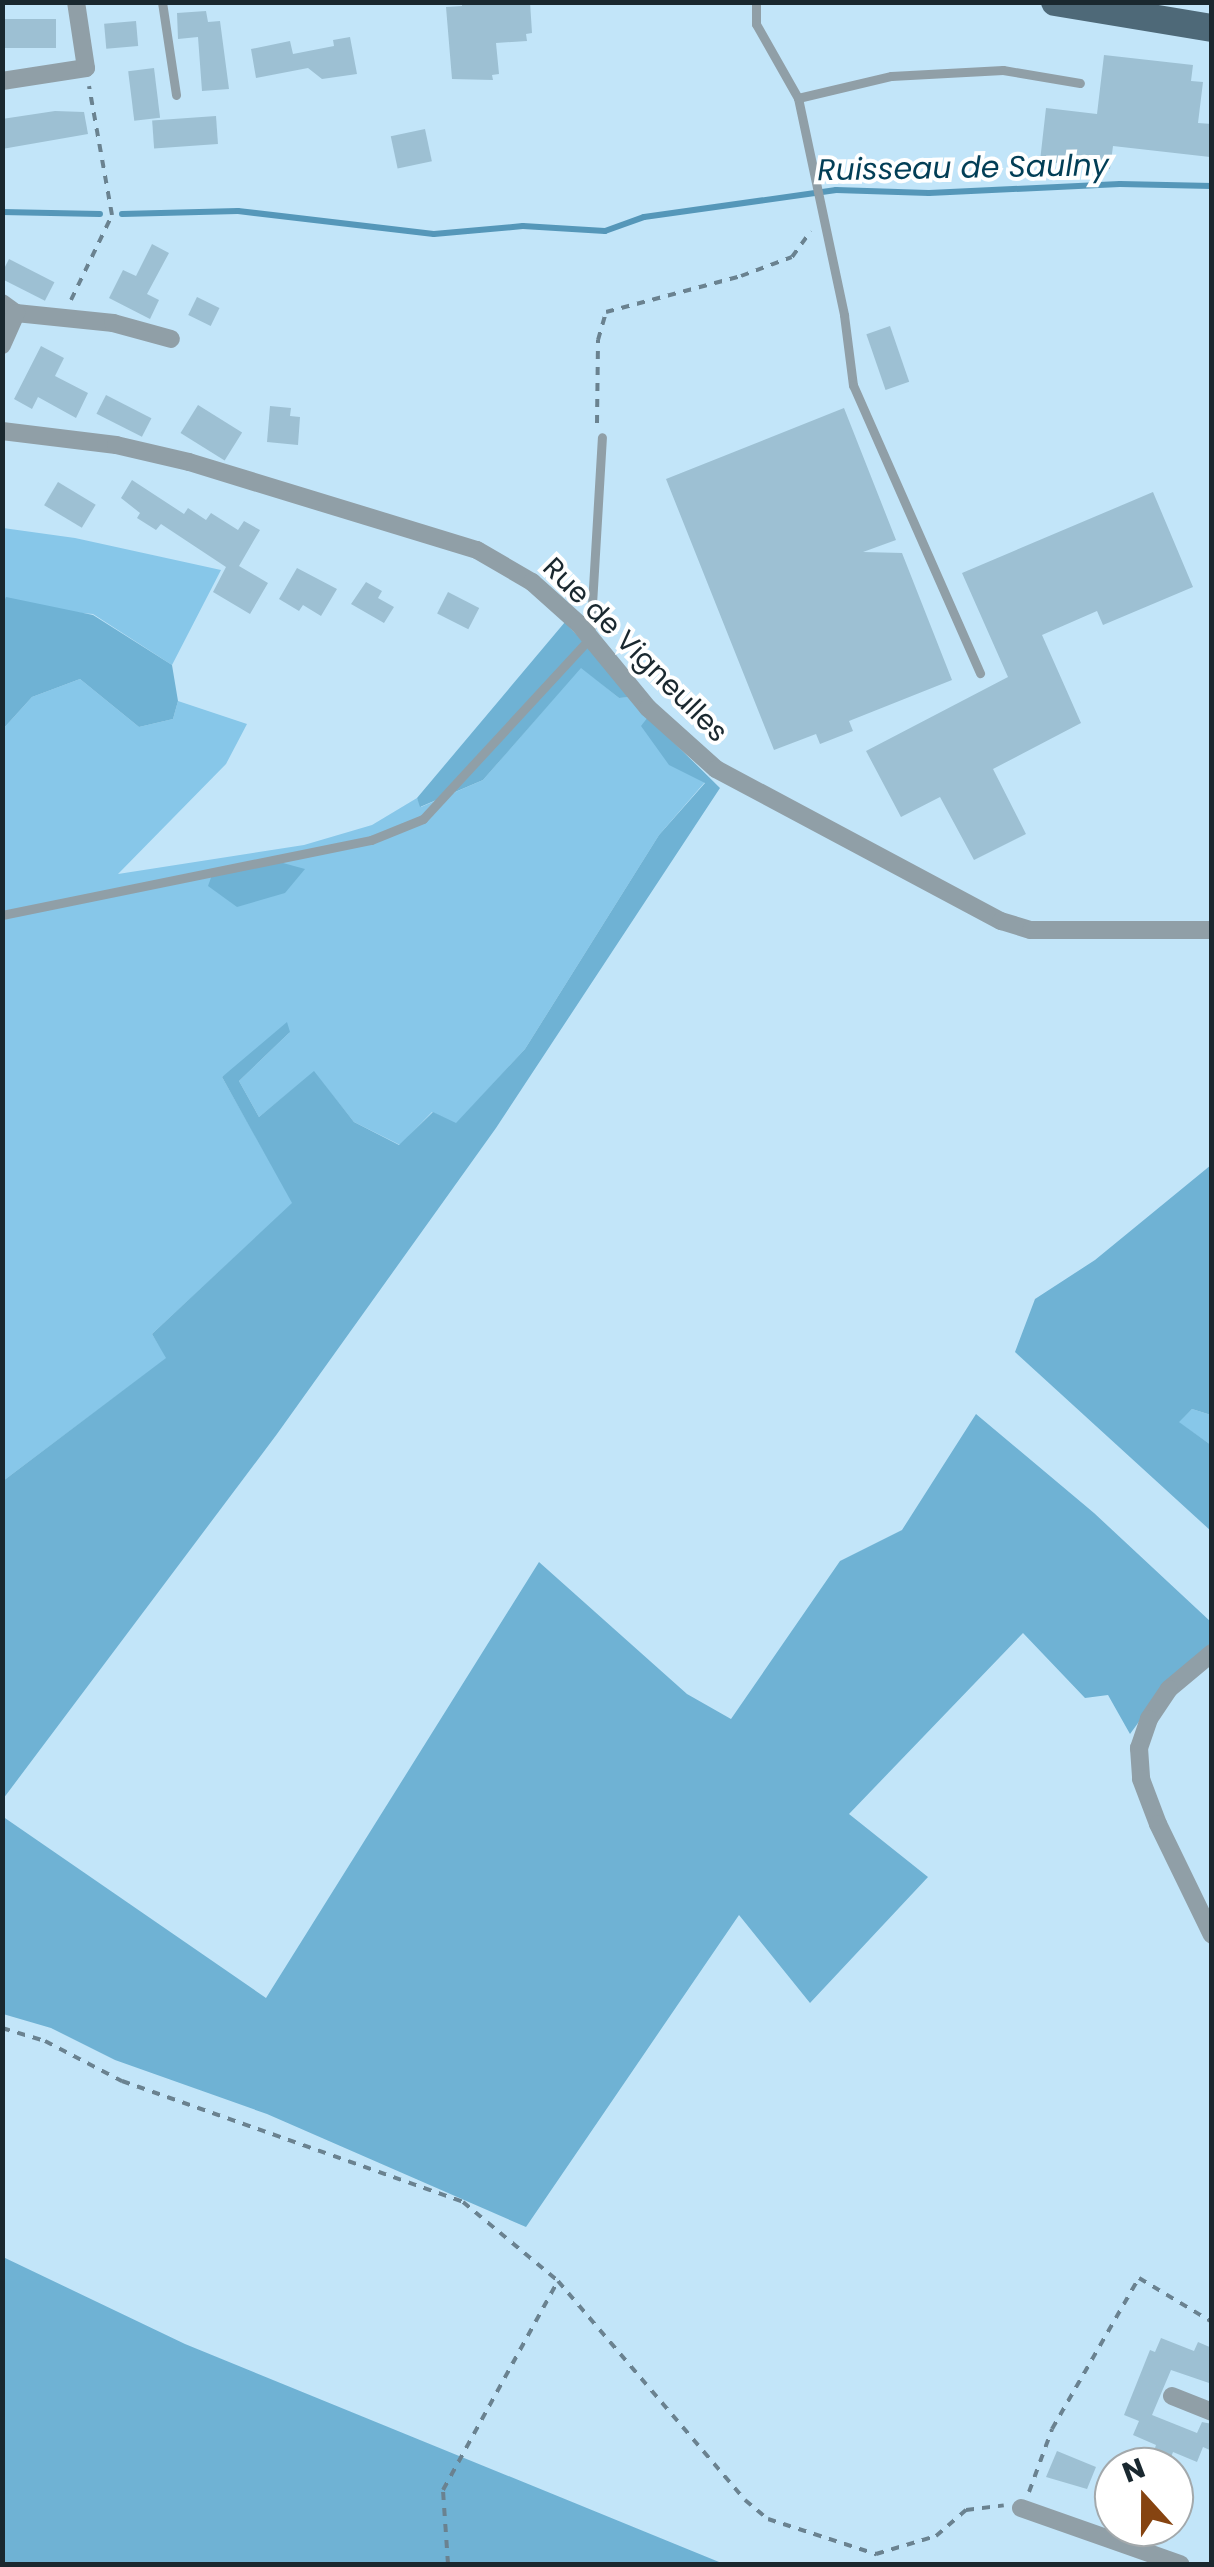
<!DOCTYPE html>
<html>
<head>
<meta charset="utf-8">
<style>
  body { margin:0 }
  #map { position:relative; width:1214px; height:2567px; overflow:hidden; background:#c2e5f9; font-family:Poppins,sans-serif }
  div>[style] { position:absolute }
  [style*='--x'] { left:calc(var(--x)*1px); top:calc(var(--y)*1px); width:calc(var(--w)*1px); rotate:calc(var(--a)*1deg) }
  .green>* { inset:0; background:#87c7e9 }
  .forest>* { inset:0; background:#6fb2d4 }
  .stream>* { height:6px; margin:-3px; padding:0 3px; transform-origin:3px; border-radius:3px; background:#5597b9 }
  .building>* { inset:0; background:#9dc0d3; transform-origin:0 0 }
  .path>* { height:4px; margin-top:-2px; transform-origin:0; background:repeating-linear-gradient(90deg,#6a8290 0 8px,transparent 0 16px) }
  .lane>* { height:9px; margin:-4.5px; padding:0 4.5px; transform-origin:4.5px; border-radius:4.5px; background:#909fa7 }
  .street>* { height:18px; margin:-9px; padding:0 9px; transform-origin:9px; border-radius:9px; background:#909fa7 }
  .primary>* { height:28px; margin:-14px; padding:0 14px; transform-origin:14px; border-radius:14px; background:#4e6978 }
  span { translate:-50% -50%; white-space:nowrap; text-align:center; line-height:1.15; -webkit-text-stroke:8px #fff; paint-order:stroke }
  .street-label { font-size:28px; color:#1a282f }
  .water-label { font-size:30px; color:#023e56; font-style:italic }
  .frame { position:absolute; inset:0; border:5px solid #1a282f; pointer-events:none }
  .north { position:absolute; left:1094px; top:2447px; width:100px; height:100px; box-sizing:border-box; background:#fff; border:2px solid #a3a9ac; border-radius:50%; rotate:339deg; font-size:28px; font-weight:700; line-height:40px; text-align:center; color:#1a282f }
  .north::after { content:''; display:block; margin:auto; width:35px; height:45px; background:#864411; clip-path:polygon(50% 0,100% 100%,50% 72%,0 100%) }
</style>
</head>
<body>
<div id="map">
  <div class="green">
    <i style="clip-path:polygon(3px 528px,75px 538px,221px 570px,172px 665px,93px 614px,3px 606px)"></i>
    <i style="clip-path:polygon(581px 667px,619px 698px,633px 697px,705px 782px,659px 835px,525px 1049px,456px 1124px,432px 1112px,400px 1145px,354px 1122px,314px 1072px,259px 1117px,239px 1081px,290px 1032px,222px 1077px,293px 1203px,152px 1334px,167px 1358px,3px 1481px,3px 729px,32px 697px,80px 679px,139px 727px,173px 719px,178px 701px,247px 724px,226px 764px,118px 874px,304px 845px,372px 825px,417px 798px,421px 807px,483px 780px)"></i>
    <i style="clip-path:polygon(1192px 1409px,1211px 1415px,1211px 1445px,1178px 1422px)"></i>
  </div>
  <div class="forest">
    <i style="clip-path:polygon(6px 597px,93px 615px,172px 665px,178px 701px,173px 719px,139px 727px,80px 679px,32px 697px,3px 729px,2px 606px)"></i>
    <i style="clip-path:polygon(565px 622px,633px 697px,619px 698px,581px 668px,483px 780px,420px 807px,417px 798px)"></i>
    <i style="clip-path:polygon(648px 717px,720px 788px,496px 1128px,277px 1434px,3px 1799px,3px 1481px,166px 1358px,152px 1334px,292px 1203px,222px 1077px,287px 1022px,290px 1032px,239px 1081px,259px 1117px,314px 1071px,354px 1122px,399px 1145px,433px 1112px,456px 1123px,525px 1049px,659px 835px,705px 783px,669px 765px,641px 726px)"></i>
    <i style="clip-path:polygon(272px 860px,305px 869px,285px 893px,237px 907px,208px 886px,213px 872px)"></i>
    <i style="clip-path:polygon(1211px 1165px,1211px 1415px,1192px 1409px,1179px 1422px,1211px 1445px,1211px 1531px,1015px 1352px,1035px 1299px,1095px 1260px)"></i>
    <i style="clip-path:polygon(976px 1414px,1094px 1513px,1211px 1622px,1211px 1643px,1170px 1679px,1130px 1734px,1108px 1695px,1085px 1698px,1023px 1633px,849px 1814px,928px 1877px,810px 2003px,739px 1915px,526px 2227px,267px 2114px,115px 2060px,51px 2028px,3px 2014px,2px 1816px,266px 1998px,539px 1562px,687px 1694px,731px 1719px,840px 1561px,902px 1530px)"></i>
    <i style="clip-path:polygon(3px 2257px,185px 2344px,724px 2564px,3px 2564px)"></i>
  </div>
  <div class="stream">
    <i style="--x:2;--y:212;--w:98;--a:1.2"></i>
    <i style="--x:122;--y:214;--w:116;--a:-1.5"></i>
    <i style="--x:238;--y:211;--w:197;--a:6.7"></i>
    <i style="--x:434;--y:234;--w:89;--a:-5.1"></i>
    <i style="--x:523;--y:226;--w:82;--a:3.5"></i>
    <i style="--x:605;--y:231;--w:41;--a:-19.7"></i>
    <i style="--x:644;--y:217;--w:194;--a:-8"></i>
    <i style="--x:836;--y:190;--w:93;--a:1.8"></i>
    <i style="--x:929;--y:193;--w:191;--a:-2.7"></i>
    <i style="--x:1120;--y:184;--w:92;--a:1.2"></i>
  </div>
  <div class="building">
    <i style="clip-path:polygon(462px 2px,530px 2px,532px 33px,526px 34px,527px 41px,496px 43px,499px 74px,492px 75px,493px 80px,452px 79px,446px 7px,462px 6px)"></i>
    <i style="clip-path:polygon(206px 11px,208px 22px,220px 21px,229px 89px,202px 91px,198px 37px,178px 39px,177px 13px)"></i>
    <i style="left:56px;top:19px;width:29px;height:54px;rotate:90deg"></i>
    <i style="left:136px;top:21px;width:25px;height:32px;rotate:85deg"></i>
    <i style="clip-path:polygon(350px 37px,357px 74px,322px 79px,308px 68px,256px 78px,251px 49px,290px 41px,293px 54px,334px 46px,333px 40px)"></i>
    <i style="clip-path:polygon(1104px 55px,1193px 65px,1191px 81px,1203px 82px,1198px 123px,1212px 124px,1210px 157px,1113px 146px,1110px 169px,1040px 161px,1046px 108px,1097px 114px)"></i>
    <i style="left:154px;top:68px;width:50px;height:26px;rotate:83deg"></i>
    <i style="clip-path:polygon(55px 111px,84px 112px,88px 134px,2px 149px,2px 119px)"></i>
    <i style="left:216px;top:116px;width:28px;height:64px;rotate:86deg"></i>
    <i style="left:425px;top:129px;width:33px;height:35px;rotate:78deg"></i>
    <i style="clip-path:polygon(152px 244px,169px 253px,147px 294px,159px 300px,150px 319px,109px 298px,123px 270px,136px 276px)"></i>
    <i style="left:9px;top:259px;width:51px;height:21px;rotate:27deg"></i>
    <i style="left:197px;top:297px;width:25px;height:20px;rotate:26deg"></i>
    <i style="left:890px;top:326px;width:59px;height:25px;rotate:71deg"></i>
    <i style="clip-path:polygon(41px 346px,64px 358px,55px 376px,88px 393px,76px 418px,38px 397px,32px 409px,14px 399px)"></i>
    <i style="left:106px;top:395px;width:51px;height:21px;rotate:27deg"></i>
    <i style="left:198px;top:405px;width:52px;height:33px;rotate:32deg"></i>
    <i style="clip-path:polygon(270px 406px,291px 408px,290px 416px,300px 417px,298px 445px,267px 442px)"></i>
    <i style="clip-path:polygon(844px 408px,896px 540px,863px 552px,902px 553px,952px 680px,849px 721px,853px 731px,820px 744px,816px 734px,774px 750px,666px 479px)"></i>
    <i style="clip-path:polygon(132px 480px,184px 514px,188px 508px,206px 520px,211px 513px,238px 530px,244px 521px,260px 530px,239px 566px,268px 583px,250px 614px,213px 592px,226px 567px,161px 524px,156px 530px,137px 518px,140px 513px,121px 498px)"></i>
    <i style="left:58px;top:482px;width:44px;height:27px;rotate:31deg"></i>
    <i style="clip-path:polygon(1153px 492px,1193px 587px,1103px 625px,1097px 611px,1042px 635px,1081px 723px,993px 769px,1026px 834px,974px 860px,940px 797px,901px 817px,866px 751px,1008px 677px,962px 573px)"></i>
    <i style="clip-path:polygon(297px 568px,337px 589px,321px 616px,303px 605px,299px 611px,279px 599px)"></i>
    <i style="clip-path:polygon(366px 582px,382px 591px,378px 598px,394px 607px,384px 623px,351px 604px)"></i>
    <i style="left:448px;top:592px;width:35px;height:24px;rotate:27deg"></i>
    <i style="clip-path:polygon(1161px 2338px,1194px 2351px,1198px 2342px,1212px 2348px,1212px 2384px,1171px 2370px,1152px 2415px,1197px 2433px,1202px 2422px,1212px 2424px,1212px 2451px,1203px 2447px,1197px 2462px,1173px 2452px,1170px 2460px,1153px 2454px,1156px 2445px,1133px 2435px,1139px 2421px,1124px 2415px,1150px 2350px,1155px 2352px)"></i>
    <i style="clip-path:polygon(1057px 2451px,1096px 2467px,1087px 2489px,1046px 2477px)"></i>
  </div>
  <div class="path">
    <i style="--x:71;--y:300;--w:94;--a:-64.2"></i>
    <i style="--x:112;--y:215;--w:131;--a:-100.1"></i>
    <i style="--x:597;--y:423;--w:83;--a:-89.3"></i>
    <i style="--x:598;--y:340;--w:29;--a:-74"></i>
    <i style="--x:606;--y:312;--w:140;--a:-14.9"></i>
    <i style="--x:741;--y:276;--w:54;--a:-20.4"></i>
    <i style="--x:792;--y:257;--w:32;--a:-54"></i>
    <i style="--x:2;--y:2028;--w:45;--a:16.8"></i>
    <i style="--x:45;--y:2041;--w:87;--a:27.5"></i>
    <i style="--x:122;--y:2081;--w:362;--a:19.5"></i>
    <i style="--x:463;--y:2202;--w:124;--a:39.7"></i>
    <i style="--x:558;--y:2281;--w:288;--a:49.5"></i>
    <i style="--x:745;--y:2500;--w:30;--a:40"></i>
    <i style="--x:768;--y:2519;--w:114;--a:18"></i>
    <i style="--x:876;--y:2554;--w:63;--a:-16.7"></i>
    <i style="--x:936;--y:2536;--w:40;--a:-41"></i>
    <i style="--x:966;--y:2510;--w:38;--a:-7"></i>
    <i style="--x:1029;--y:2492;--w:67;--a:-69.9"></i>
    <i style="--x:1052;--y:2429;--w:174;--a:-60.1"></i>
    <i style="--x:1139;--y:2278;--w:85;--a:31.1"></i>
    <i style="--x:448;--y:2564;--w:74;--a:-93.9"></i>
    <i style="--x:443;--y:2490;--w:239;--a:-61.2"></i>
  </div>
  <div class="lane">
    <i style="--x:162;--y:2;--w:94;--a:81.4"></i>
    <i style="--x:756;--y:2;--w:22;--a:90"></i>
    <i style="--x:756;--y:24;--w:85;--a:60.4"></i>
    <i style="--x:798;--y:98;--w:222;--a:78"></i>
    <i style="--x:844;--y:315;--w:71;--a:82.7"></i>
    <i style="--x:853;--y:385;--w:315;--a:66.2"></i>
    <i style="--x:798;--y:98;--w:96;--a:-13.3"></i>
    <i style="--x:891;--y:76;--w:112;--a:-3.1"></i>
    <i style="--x:1003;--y:70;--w:78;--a:9.6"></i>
    <i style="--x:2;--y:915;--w:377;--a:-11.5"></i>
    <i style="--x:371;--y:840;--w:56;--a:-22"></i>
    <i style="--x:423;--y:819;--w:246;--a:-47.3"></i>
    <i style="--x:590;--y:638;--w:201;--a:-86.6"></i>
  </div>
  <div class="street">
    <i style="--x:2;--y:81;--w:85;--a:-8.8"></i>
    <i style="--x:86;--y:68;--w:67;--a:-98.6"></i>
    <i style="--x:2;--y:303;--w:17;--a:36"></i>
    <i style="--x:16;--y:313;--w:98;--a:5.9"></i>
    <i style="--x:113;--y:323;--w:60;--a:15.4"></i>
    <i style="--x:2;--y:345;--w:35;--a:-66"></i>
    <i style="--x:2;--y:431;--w:115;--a:7"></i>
    <i style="--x:116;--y:445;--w:75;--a:13.1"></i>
    <i style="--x:189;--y:462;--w:301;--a:17"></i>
    <i style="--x:477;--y:550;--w:64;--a:30.2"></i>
    <i style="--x:532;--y:582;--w:63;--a:41.8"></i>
    <i style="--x:579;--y:624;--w:109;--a:50.6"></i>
    <i style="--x:648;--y:708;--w:91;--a:41.9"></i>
    <i style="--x:716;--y:769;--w:323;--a:28.1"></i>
    <i style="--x:1001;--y:921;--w:31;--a:17"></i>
    <i style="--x:1031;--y:930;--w:181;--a:0"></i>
    <i style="--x:1212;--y:1653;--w:56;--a:140.1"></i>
    <i style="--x:1169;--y:1689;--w:36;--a:124"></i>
    <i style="--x:1149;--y:1719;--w:31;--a:109"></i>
    <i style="--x:1139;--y:1748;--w:31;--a:86"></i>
    <i style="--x:1141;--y:1779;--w:48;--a:69.3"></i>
    <i style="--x:1158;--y:1824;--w:123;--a:64.1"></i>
    <i style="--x:1172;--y:2396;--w:43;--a:21.8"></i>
    <i style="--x:1021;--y:2508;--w:169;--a:19.4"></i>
  </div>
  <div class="primary">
    <i style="--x:1055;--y:2;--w:159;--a:9.4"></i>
  </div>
  <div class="street-label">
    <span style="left:635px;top:650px;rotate:45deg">Rue de Vigneulles</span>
  </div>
  <div class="water-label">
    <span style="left:963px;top:168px;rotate:-1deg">Ruisseau de Saulny</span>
  </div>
  <div class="frame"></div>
  <div class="north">N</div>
</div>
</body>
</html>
